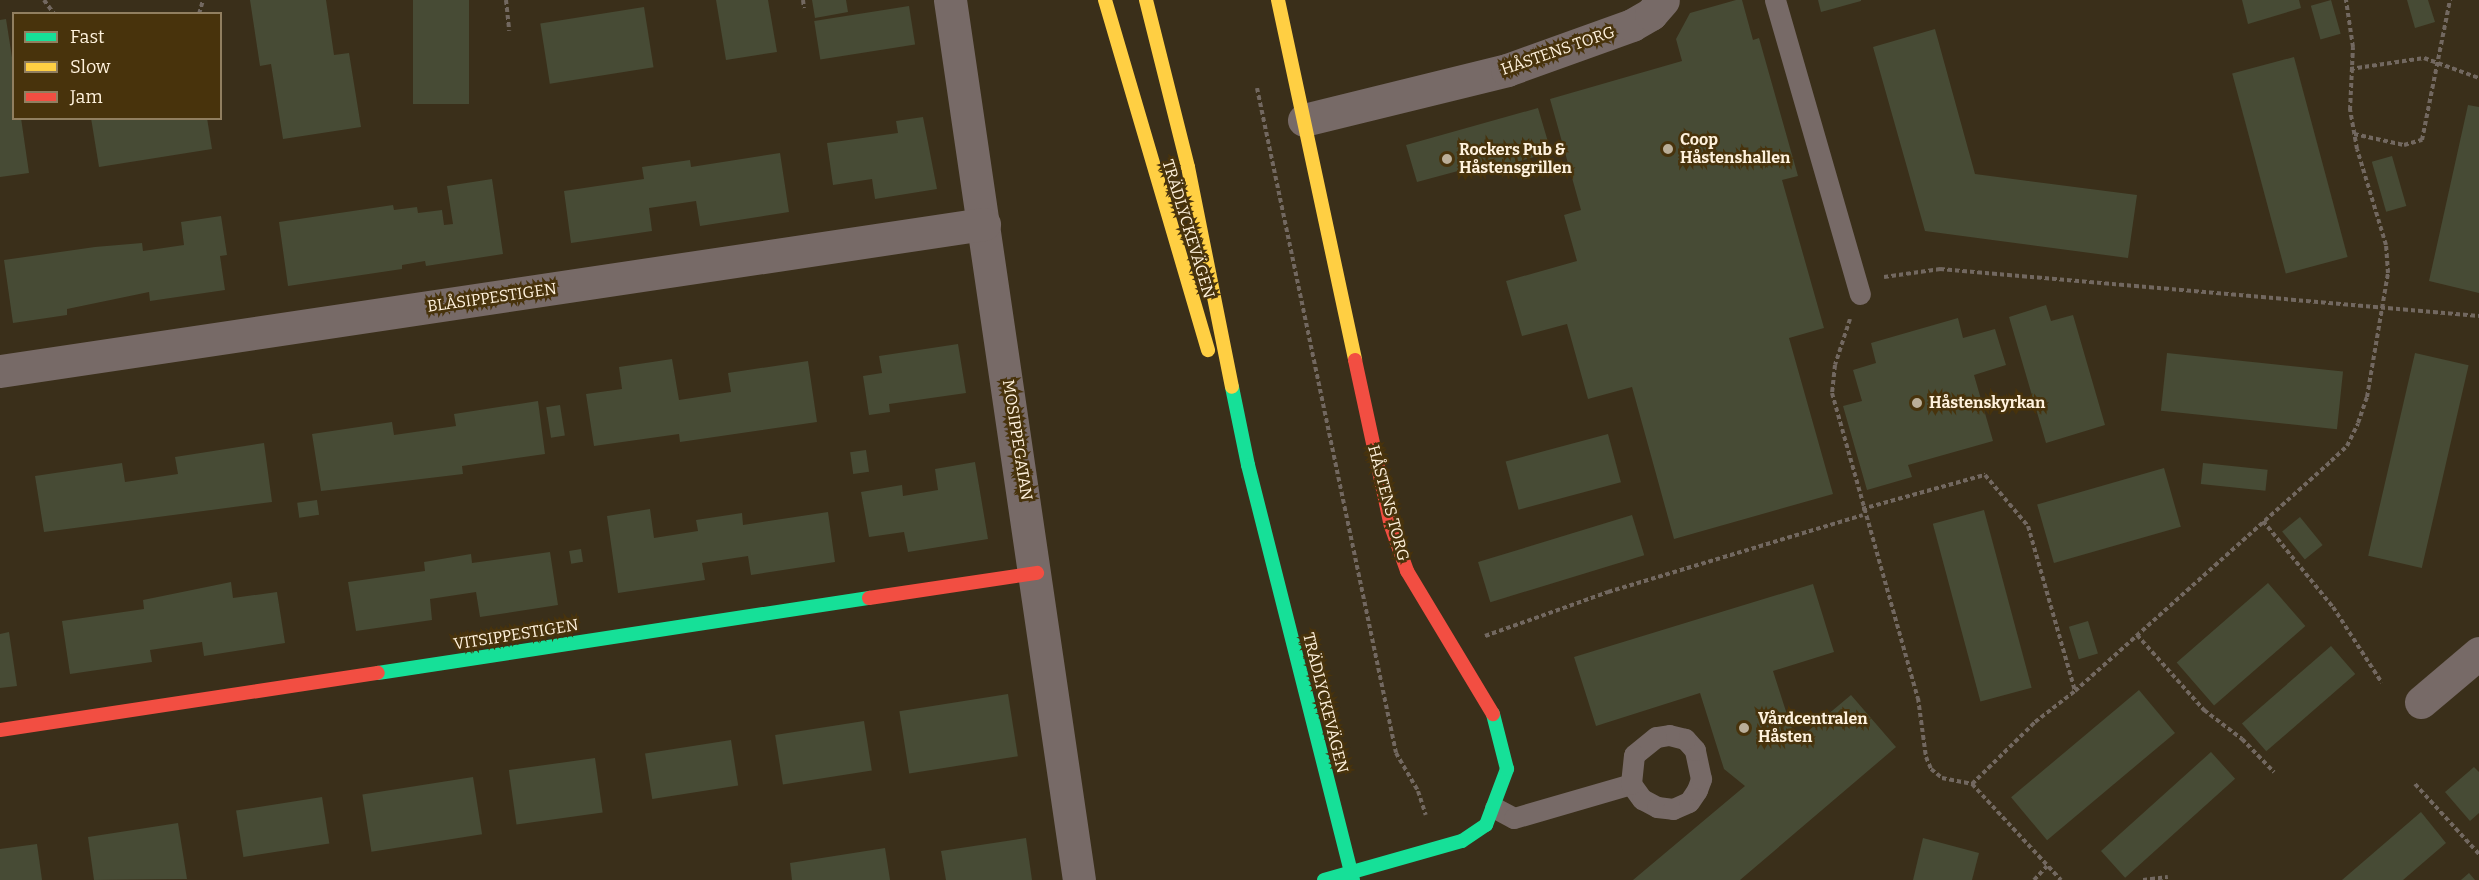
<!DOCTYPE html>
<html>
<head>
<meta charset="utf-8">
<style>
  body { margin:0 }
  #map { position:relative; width:2479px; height:880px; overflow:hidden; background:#3a2f1a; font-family:Bitter,serif }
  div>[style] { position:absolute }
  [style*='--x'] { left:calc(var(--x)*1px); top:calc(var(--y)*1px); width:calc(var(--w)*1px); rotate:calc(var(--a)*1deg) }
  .building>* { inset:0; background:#474b35; transform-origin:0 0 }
  .path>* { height:4px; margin-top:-2px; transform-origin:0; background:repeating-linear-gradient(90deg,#726860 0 4.5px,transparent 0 7.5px) }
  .lane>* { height:21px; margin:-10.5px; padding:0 10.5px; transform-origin:10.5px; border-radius:10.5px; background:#776a67 }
  .street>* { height:33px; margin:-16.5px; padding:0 16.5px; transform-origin:16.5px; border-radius:16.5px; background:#776a67 }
  .fast>* { height:14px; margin:-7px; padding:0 7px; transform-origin:7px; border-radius:7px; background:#16e098 }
  .slow>* { height:14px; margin:-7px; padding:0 7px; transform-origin:7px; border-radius:7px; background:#ffcf43 }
  .jam>* { height:14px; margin:-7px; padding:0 7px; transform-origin:7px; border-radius:7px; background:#f24e42 }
  .dots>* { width:16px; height:16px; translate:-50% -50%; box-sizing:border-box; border:3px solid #48330c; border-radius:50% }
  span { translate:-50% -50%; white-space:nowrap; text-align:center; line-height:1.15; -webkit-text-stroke:5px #48330c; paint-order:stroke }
  .street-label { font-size:16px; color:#fff2dd }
  .poi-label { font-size:16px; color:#fff2dd; font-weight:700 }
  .left { translate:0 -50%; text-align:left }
  .legend { position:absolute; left:12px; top:12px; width:210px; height:108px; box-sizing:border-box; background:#48330c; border:2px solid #917f60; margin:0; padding:8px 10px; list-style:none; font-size:18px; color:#fff2dd }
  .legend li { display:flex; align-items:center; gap:12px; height:30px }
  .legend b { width:30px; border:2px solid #917f60 }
</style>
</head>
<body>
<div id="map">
  <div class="building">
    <i style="clip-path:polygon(250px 0,326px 0,334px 55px,349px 53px,361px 127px,283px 139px,271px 64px,260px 66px)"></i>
    <i style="left:413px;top:0;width:56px;height:104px"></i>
    <i style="clip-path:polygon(716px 0,768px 0,777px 52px,726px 60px)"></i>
    <i style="clip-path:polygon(812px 0,846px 0,848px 12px,815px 18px)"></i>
    <i style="clip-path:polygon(1736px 0,1742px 0,1753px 40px,1759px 38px,1798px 176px,1782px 180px,1824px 328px,1789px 338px,1833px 494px,1674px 539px,1632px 387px,1588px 399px,1567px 324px,1522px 336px,1506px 281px,1577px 261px,1564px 215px,1581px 210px,1550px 99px,1682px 61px,1676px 39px,1690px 13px)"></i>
    <i style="clip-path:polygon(1818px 0,1861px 0,1861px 1px,1821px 12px)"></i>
    <i style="clip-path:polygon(2242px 0,2299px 0,2301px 8px,2248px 24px)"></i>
    <i style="left:2331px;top:0;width:35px;height:21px;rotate:74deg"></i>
    <i style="clip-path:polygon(2407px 0,2428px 0,2435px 22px,2415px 28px)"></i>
    <i style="left:909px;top:6px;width:39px;height:96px;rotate:81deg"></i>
    <i style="left:644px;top:7px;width:61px;height:105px;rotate:81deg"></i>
    <i style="clip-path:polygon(6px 19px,14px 70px,14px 118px,21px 118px,29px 173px,0 177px,0 20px)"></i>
    <i style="clip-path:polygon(1935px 29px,1975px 174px,2137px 195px,2128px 258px,1925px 231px,1873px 47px)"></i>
    <i style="left:2294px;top:57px;width:207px;height:64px;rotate:75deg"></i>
    <i style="clip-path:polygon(2468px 105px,2479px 107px,2479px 293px,2429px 281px)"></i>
    <i style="clip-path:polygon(1538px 108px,1551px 152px,1486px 171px,1484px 164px,1417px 182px,1406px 145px)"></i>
    <i style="clip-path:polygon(923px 117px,937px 189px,875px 199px,872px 179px,833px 185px,827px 143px,898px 133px,896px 121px)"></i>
    <i style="clip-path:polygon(91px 118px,207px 118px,212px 149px,99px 167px)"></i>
    <i style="clip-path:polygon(780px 153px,789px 212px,700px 226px,696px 201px,649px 208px,652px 231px,571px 243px,564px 191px,644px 179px,642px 167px,690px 160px,691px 167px)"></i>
    <i style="left:2392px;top:156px;width:52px;height:21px;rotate:74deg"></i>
    <i style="clip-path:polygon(492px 179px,503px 254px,426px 266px,425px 261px,402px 265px,402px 269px,288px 286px,279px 222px,393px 205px,394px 210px,417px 207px,418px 213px,442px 210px,444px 225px,453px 224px,447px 186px)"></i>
    <i style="clip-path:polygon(221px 216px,227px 255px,220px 256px,225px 290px,150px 301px,149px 292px,67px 309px,67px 315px,13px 323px,4px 260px,95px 247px,142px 243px,143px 251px,184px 245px,181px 222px)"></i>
    <i style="clip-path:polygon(2046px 305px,2051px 321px,2073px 315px,2105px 425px,2046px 443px,2009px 317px)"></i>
    <i style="clip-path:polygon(1958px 318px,1963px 338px,1995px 329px,2006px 365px,1974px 375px,1993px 441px,1908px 465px,1912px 477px,1867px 490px,1843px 406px,1862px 401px,1853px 370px,1876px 363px,1871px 343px)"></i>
    <i style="clip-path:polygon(958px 344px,966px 393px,889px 404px,890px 412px,869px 415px,863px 376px,882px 373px,879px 356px)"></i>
    <i style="left:2167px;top:353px;width:177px;height:58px;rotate:6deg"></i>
    <i style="left:2415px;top:353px;width:55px;height:208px;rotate:13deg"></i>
    <i style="clip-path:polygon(672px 359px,679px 400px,731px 392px,728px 373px,808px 361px,817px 422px,680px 442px,679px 434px,594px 446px,586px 394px,622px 389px,619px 367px)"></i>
    <i style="clip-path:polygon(538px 401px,545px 454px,462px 466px,463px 474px,321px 491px,312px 434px,392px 422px,394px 435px,456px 426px,454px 414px)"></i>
    <i style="left:560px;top:405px;width:31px;height:14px;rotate:81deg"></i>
    <i style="left:1608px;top:434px;width:50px;height:106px;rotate:75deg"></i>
    <i style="clip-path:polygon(264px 443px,272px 502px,44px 532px,35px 476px,122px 463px,125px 482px,178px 474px,175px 457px)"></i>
    <i style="left:866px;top:450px;width:22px;height:16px;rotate:82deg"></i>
    <i style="clip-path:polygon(975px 462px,988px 539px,908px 552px,904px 532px,869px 537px,861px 492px,902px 485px,903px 496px,938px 490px,935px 469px)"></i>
    <i style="left:2203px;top:463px;width:65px;height:21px;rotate:6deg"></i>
    <i style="left:2164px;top:468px;width:61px;height:132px;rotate:74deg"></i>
    <i style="left:317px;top:500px;width:15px;height:20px;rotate:82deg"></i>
    <i style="clip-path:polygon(650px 509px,654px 538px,698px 531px,696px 520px,742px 513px,743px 525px,828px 512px,835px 562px,751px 575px,748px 556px,702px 563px,705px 580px,618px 593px,607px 516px)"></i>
    <i style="left:1984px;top:510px;width:184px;height:53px;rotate:75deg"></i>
    <i style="left:1632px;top:515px;width:42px;height:161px;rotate:73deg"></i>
    <i style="left:2300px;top:517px;width:36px;height:23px;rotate:51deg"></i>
    <i style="left:581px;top:549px;width:13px;height:12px;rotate:81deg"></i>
    <i style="clip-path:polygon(550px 552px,558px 605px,480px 617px,476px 592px,430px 599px,432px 620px,356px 631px,348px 582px,425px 571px,424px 562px,471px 554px,472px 563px)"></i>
    <i style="clip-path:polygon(231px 582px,233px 598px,277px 592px,285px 643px,204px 656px,202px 642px,150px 650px,152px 662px,70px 674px,62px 621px,144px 609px,143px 600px)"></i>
    <i style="left:2268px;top:583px;width:57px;height:121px;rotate:49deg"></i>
    <i style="clip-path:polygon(1813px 584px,1834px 652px,1773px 671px,1791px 727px,1802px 736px,1851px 695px,1896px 747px,1740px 880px,1633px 880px,1745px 786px,1724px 769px,1700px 693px,1596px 726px,1574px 657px)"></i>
    <i style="left:2088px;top:621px;width:34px;height:20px;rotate:73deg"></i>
    <i style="clip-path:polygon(9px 632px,17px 686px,0 688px,0 634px)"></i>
    <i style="left:2331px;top:646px;width:37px;height:118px;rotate:49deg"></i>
    <i style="left:2139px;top:690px;width:56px;height:167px;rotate:50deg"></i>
    <i style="left:1008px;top:694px;width:63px;height:110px;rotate:81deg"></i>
    <i style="left:864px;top:721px;width:50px;height:90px;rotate:81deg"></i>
    <i style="left:731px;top:740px;width:46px;height:87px;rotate:81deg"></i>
    <i style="left:2211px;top:752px;width:36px;height:148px;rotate:48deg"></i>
    <i style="left:595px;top:758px;width:55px;height:87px;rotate:82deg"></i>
    <i style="clip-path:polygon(2474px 767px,2479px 772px,2479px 813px,2470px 821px,2445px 792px)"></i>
    <i style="left:473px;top:777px;width:58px;height:112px;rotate:81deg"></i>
    <i style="left:322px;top:797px;width:47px;height:87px;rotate:81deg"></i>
    <i style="clip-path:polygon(2421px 812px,2446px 843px,2403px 880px,2342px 880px)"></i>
    <i style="clip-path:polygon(178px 823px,187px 879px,94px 880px,88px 837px)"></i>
    <i style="clip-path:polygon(1026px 838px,1032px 880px,946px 880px,941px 851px)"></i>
    <i style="clip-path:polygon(1923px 838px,1979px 853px,1972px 880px,1913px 880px)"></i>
    <i style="clip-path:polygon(37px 844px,42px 880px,0 880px,0 849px)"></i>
    <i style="clip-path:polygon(885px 848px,890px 880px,792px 880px,790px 863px)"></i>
    <i style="clip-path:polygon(2469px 873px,2475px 880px,2461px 880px)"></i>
  </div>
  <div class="path">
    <i style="--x:44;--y:0;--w:17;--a:54"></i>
    <i style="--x:506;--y:0;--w:31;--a:84"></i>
    <i style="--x:803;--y:0;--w:8;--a:83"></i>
    <i style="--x:199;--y:14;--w:15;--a:-74"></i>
    <i style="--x:2350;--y:69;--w:75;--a:-8.5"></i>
    <i style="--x:2424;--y:58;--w:59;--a:20"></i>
    <i style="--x:1257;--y:88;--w:679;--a:78.19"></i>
    <i style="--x:1396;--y:753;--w:44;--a:59.9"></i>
    <i style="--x:1418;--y:791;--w:25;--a:72"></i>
    <i style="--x:2354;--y:134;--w:51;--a:12.4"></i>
    <i style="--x:2404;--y:145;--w:19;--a:-16"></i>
    <i style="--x:2422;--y:140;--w:143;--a:-78.7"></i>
    <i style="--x:1884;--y:277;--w:57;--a:-8.1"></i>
    <i style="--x:1940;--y:269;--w:541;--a:4.98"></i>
    <i style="--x:1850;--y:319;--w:48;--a:108.1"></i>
    <i style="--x:1835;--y:365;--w:28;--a:96"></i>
    <i style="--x:1832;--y:393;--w:317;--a:74.3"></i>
    <i style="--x:1918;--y:698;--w:60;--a:82.3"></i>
    <i style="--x:1926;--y:757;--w:13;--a:67"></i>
    <i style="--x:1931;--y:769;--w:14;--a:39"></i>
    <i style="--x:1942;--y:778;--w:31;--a:11"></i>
    <i style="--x:1972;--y:784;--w:88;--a:-44.5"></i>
    <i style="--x:2035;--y:722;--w:51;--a:-37.8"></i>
    <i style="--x:2075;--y:691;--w:344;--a:-41.9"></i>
    <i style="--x:2331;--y:461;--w:22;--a:-43"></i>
    <i style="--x:2347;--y:446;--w:25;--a:-64"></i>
    <i style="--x:2358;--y:423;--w:28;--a:-71"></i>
    <i style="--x:2367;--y:397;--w:126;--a:-80.4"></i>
    <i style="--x:2388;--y:273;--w:28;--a:-94"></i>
    <i style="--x:2386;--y:245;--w:100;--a:-106.8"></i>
    <i style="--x:2357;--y:149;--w:40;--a:-100"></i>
    <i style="--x:2350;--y:110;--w:63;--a:-87.3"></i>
    <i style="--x:2353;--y:47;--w:48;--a:-98.5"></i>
    <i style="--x:1862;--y:509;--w:128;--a:-15.5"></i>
    <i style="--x:1985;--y:475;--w:67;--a:49.9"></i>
    <i style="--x:2028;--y:526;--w:172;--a:74.1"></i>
    <i style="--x:2263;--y:521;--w:111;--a:50.9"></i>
    <i style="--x:2333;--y:607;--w:90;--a:57.2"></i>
    <i style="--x:2137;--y:635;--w:101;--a:48.2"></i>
    <i style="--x:2204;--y:710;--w:48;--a:37.3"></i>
    <i style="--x:2242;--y:739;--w:46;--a:45.9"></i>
    <i style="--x:1485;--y:636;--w:131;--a:-19.7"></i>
    <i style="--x:1608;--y:592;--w:266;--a:-16.8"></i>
    <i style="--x:1972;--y:784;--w:131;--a:47.2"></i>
    <i style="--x:2415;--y:784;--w:95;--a:47.6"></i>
    <i style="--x:2034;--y:880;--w:19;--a:-47"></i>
    <i style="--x:2143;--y:880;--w:25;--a:-7"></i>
  </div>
  <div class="lane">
    <i style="--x:1775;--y:0;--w:306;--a:73.9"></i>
    <i style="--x:1495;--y:808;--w:21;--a:28"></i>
    <i style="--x:1514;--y:818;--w:122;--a:-16.2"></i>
    <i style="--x:1631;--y:784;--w:19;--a:54"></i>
    <i style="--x:1642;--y:799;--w:17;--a:28"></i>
    <i style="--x:1657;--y:807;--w:16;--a:7"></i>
    <i style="--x:1673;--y:809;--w:17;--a:-24"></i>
    <i style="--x:1689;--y:802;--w:14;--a:-56"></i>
    <i style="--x:1697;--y:790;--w:12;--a:-70"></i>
    <i style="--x:1701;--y:779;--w:30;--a:-102"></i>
    <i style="--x:1695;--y:750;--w:15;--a:-132"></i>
    <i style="--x:1685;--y:739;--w:16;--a:-166"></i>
    <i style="--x:1669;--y:735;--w:13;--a:171"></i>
    <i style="--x:1656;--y:737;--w:28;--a:141"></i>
    <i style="--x:1634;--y:755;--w:29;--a:96"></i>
  </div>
  <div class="street">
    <i style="--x:950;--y:0;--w:889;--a:81.66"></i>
    <i style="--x:1304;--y:120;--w:209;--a:-13.8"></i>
    <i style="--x:1507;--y:70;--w:133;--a:-19.8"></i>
    <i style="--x:1632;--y:25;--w:22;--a:-30"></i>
    <i style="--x:1651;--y:14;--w:18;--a:-49"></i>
    <i style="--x:0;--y:371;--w:995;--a:-8.5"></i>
    <i style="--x:2421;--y:702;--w:76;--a:-40.2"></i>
  </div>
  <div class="fast">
    <i style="--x:1232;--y:387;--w:80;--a:78.4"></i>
    <i style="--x:1248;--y:465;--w:428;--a:75.8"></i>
    <i style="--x:378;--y:673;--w:497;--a:-8.7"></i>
    <i style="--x:1324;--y:880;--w:143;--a:-15.8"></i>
    <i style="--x:1462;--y:841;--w:29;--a:-34"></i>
    <i style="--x:1486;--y:825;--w:60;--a:-69.4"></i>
    <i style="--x:1507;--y:769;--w:57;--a:-104.3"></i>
  </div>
  <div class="slow">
    <i style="--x:1105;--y:0;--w:365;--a:73.6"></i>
    <i style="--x:1146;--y:0;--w:172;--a:75.9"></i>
    <i style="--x:1188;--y:167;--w:224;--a:78.7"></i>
    <i style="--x:1278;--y:0;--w:368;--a:77.9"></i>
  </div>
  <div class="jam">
    <i style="--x:1355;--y:360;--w:170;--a:77.8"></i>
    <i style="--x:1391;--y:526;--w:48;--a:70.4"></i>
    <i style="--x:1407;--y:571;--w:167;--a:59"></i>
    <i style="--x:869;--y:598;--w:170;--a:-8.5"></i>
    <i style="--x:0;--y:730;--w:382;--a:-8.6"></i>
  </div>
  <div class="dots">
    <i style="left:1668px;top:149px;background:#baae99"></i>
    <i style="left:1447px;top:159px;background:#baae99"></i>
    <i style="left:1917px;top:403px;background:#baae99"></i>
    <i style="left:1744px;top:728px;background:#baae99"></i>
  </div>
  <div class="street-label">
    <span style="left:1558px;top:51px;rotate:-19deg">HÅSTENS TORG</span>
    <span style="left:1188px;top:229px;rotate:73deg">TRÄDLYCKEVÄGEN</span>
    <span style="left:492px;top:298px;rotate:-8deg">BLÅSIPPESTIGEN</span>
    <span style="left:1017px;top:440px;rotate:81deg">MOSIPPEGATAN</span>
    <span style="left:1388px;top:503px;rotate:75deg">HÅSTENS TORG</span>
    <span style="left:516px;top:635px;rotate:-9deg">VITSIPPESTIGEN</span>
    <span style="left:1325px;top:703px;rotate:76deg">TRÄDLYCKEVÄGEN</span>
  </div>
  <div class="poi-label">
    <span class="left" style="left:1680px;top:149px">Coop<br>Håstenshallen</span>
    <span class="left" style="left:1459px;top:159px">Rockers Pub &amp;<br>Håstensgrillen</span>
    <span class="left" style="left:1929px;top:403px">Håstenskyrkan</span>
    <span class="left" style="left:1758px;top:728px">Vårdcentralen<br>Håsten</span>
  </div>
  <ul class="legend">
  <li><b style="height:8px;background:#16e098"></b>Fast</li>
  <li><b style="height:8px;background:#ffcf43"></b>Slow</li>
  <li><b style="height:8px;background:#f24e42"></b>Jam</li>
  </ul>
</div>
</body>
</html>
